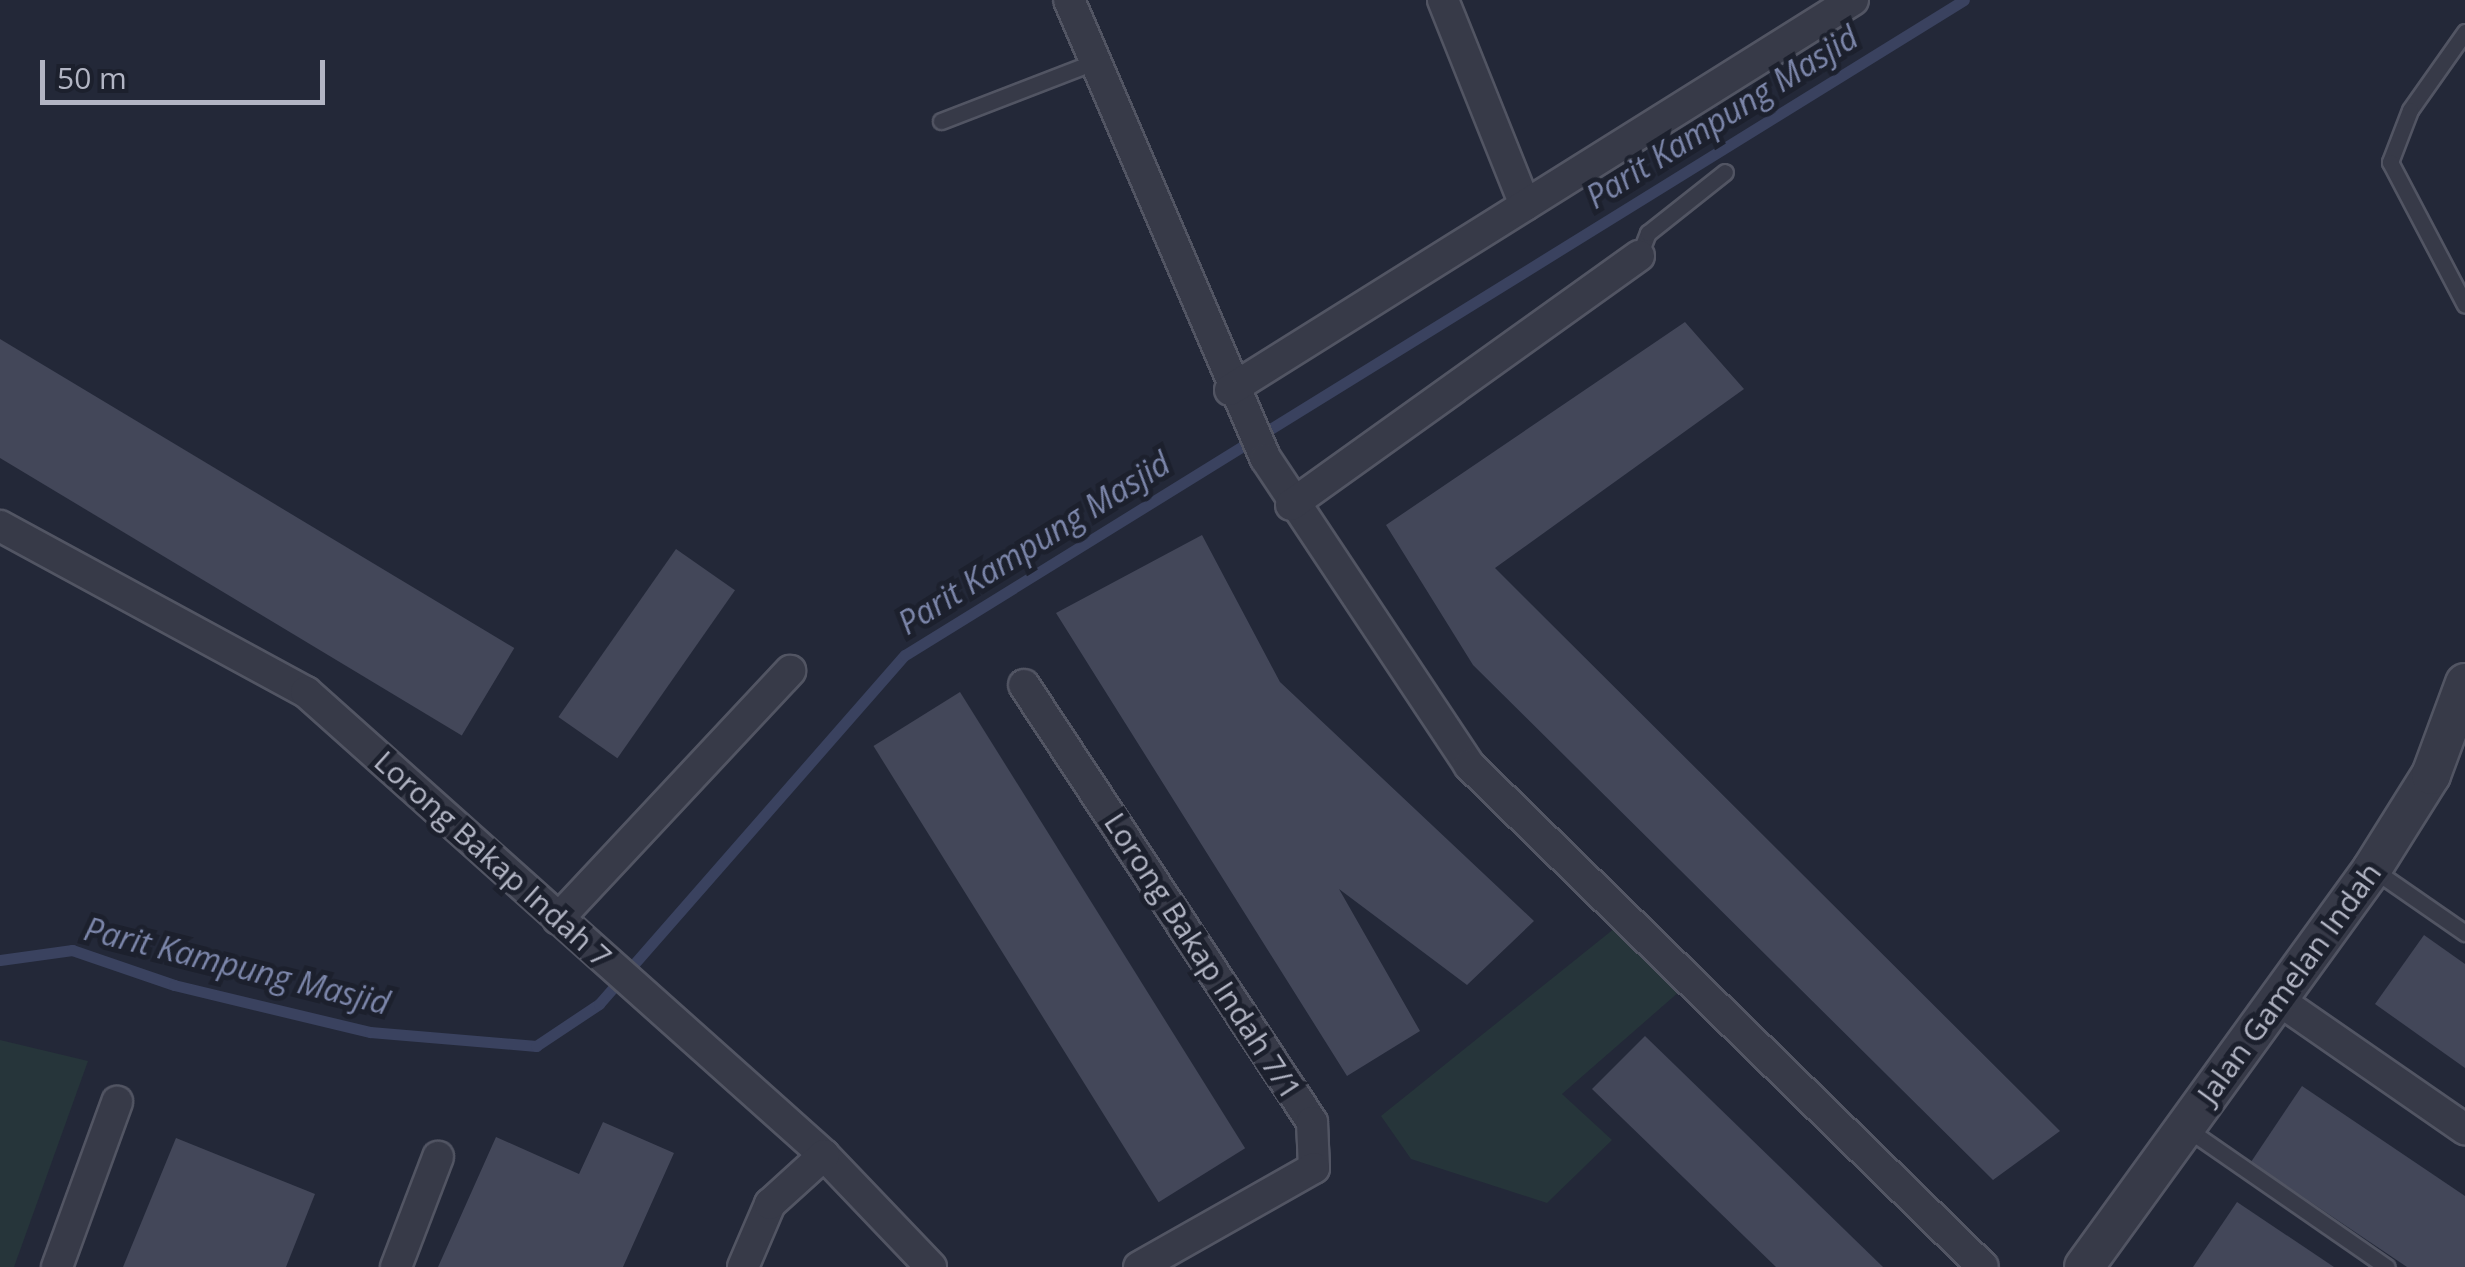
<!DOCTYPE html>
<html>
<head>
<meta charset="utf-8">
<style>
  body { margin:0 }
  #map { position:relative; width:2465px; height:1267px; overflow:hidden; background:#232838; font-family:"Open Sans",sans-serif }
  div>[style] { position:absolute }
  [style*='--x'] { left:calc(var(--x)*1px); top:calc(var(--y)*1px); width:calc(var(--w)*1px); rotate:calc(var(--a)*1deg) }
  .green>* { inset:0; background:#26353a }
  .stream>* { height:11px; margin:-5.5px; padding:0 5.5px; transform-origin:5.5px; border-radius:5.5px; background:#3a425f }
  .building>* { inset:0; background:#434759; transform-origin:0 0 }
  .roads { filter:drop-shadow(2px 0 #525563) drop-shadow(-2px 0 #525563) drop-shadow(0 2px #525563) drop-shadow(0 -2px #525563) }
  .service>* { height:15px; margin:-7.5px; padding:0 7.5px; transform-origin:7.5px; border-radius:7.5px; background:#373a48 }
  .minor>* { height:30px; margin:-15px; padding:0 15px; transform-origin:15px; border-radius:15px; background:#373a48 }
  .tertiary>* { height:38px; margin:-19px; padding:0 19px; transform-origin:19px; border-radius:19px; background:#373a48 }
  span { translate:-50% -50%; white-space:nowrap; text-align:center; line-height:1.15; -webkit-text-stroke:10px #1c202d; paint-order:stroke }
  .street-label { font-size:30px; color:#b2b5c4 }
  .water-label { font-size:32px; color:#7c86aa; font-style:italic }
  .scale { position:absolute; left:40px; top:60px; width:285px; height:45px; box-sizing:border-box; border:5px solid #b2b5c4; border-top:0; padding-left:12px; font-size:30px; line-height:35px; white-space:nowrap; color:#b2b5c4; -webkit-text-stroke:8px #1c202d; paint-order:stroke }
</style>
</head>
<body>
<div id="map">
  <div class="green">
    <i style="clip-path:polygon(1615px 928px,1680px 991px,1562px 1094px,1612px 1140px,1547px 1203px,1411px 1159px,1381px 1116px)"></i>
    <i style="clip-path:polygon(0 1040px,88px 1061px,14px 1267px,0 1267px)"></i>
  </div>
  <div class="stream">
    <i style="--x:0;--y:960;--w:73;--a:-7.9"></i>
    <i style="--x:72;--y:950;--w:108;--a:18.9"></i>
    <i style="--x:174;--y:985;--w:202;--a:13.5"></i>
    <i style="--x:370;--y:1032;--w:167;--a:4.8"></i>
    <i style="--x:536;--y:1046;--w:76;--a:-33.7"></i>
    <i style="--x:599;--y:1004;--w:464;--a:-48.8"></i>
    <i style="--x:905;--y:655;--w:1245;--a:-31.74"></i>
  </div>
  <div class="building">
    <i style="clip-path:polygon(1685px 322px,1744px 389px,1495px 568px,2060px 1131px,1993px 1180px,1473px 665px,1386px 525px)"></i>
    <i style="left:0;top:339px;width:600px;height:102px;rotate:31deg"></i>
    <i style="clip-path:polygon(1202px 535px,1280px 682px,1534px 921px,1467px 985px,1339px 889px,1420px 1031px,1347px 1076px,1056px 613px)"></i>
    <i style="left:676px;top:549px;width:72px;height:205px;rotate:35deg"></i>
    <i style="left:960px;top:692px;width:538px;height:102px;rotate:58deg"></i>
    <i style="clip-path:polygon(2424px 935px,2465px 964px,2465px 1068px,2375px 1004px)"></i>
    <i style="clip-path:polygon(1645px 1036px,1883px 1267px,1776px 1267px,1592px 1089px)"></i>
    <i style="clip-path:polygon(2302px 1086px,2465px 1196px,2465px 1267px,2407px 1267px,2251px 1162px)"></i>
    <i style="clip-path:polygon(603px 1122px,674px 1153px,623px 1267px,438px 1267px,496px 1137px,579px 1174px)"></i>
    <i style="clip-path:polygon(176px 1138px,315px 1194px,286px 1267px,123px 1267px)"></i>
    <i style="clip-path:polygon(2237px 1202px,2334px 1267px,2193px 1267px)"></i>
  </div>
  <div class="roads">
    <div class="service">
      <i style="--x:2465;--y:32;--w:95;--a:125.2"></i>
      <i style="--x:2410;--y:110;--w:56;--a:111"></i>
      <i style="--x:2390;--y:162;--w:161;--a:62.3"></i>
      <i style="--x:941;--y:121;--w:164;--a:-21.1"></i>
      <i style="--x:1639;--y:256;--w:25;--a:-69"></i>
      <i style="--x:1648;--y:233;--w:98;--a:-38.4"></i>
      <i style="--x:2374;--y:870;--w:111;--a:34.7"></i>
      <i style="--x:2186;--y:1128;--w:244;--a:34.7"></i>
    </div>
    <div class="minor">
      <i style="--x:1069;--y:0;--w:499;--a:66.8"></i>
      <i style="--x:1266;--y:459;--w:367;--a:56.4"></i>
      <i style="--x:1469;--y:765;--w:718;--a:44.32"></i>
      <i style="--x:1443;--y:0;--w:221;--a:68.2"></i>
      <i style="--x:1230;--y:390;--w:735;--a:-32.05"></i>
      <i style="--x:1291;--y:505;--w:428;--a:-35.6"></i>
      <i style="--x:0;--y:526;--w:348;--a:28.5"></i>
      <i style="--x:306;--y:692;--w:695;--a:41.79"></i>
      <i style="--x:824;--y:1155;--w:155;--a:46.3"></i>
      <i style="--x:1024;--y:685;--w:523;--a:56.61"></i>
      <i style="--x:1312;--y:1122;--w:46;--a:87.5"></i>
      <i style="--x:1314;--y:1168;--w:201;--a:150.5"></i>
      <i style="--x:558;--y:919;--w:340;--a:-46.9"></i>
      <i style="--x:2277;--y:999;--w:229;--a:34.7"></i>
      <i style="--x:57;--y:1267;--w:176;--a:-70"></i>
      <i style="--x:396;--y:1267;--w:118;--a:-69.1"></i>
      <i style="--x:743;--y:1267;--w:69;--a:-66.8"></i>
      <i style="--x:770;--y:1204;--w:73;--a:-42.2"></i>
    </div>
    <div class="tertiary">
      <i style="--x:2084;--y:1267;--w:491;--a:-54.1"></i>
      <i style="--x:2372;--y:869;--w:111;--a:-57.9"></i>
      <i style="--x:2431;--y:775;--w:98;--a:-69.7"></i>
    </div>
  </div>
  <div class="street-label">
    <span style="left:493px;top:859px;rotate:42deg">Lorong Bakap Indah 7</span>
    <span style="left:1203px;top:956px;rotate:57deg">Lorong Bakap Indah 7/1</span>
    <span style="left:2289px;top:983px;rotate:-54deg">Jalan Gamelan Indah</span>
  </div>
  <div class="water-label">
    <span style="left:1722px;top:117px;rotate:-32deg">Parit Kampung Masjid</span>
    <span style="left:1034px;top:543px;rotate:-32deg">Parit Kampung Masjid</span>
    <span style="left:237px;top:966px;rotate:14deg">Parit Kampung Masjid</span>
  </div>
  <div class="scale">50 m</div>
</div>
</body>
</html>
